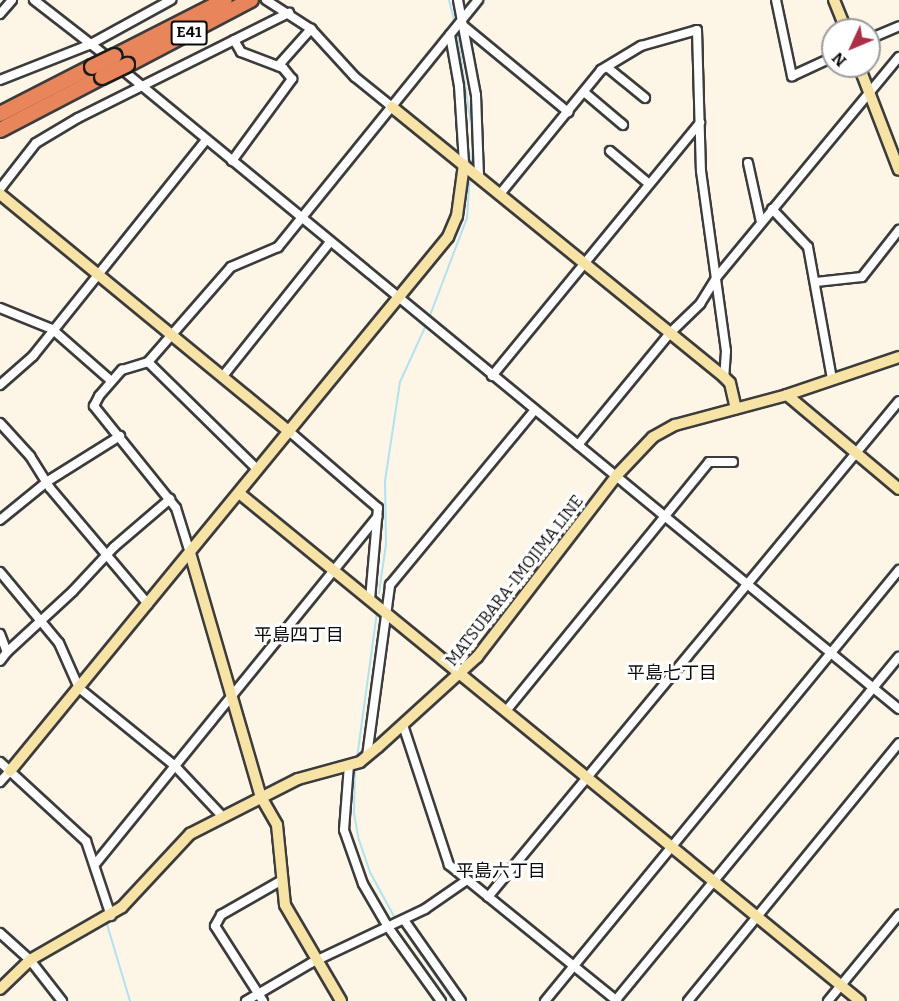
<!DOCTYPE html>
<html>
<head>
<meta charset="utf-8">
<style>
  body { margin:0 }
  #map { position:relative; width:899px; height:1001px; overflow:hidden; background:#fdf6e7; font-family:Bitter,"Noto Sans JP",serif }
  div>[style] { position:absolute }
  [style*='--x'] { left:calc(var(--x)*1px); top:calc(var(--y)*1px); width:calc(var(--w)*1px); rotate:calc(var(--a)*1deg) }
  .stream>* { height:2px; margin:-1px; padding:0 1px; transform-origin:1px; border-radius:1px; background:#b0e2f0 }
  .roads { filter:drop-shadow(2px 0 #3c3c3c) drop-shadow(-2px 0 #3c3c3c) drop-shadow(0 2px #3c3c3c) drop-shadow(0 -2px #3c3c3c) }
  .street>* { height:8px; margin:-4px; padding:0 4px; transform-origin:4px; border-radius:4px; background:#fff }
  .secondary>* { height:10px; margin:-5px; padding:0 5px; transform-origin:5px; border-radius:5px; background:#f8e3a7 }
  .highway>* { height:14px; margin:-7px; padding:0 7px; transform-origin:7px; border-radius:7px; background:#e9855a }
  .bridges { filter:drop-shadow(2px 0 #1a1a1a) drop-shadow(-2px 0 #1a1a1a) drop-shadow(0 2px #1a1a1a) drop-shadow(0 -2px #1a1a1a) }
  .highway-bridge>* { height:14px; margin:-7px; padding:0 7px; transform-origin:7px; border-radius:7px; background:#e9855a }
  span { translate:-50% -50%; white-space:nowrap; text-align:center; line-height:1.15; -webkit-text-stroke:6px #fff; paint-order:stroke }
  .shield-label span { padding:2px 4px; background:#fff; border:2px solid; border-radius:4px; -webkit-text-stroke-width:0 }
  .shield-label { font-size:15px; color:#090909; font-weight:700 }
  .street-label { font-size:16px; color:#090909 }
  .neighbourhood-label { font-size:18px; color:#090909 }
  .north { position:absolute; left:821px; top:18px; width:60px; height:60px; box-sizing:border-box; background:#fff; border:2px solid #9d9d9d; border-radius:50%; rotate:226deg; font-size:16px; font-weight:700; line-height:24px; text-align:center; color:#090909 }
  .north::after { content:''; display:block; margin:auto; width:21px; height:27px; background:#ad2e47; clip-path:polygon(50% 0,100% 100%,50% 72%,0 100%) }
</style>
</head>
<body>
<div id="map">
  <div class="stream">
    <i style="--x:449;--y:0;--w:25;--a:76"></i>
    <i style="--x:457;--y:32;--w:107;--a:81.4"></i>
    <i style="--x:473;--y:138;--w:28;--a:94"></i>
    <i style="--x:429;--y:318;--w:107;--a:-69.2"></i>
    <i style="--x:467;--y:218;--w:44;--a:-86.1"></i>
    <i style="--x:379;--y:593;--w:49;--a:-81.9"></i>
    <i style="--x:386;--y:544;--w:63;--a:-90.9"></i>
    <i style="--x:385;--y:481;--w:100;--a:-81.4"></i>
    <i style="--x:400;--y:382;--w:65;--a:-65.4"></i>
    <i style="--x:357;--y:758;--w:147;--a:-82.2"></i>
    <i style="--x:355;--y:767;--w:46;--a:91.2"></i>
    <i style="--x:354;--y:813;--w:27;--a:80"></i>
    <i style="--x:359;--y:840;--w:36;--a:71"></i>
    <i style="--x:371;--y:874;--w:52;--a:61.5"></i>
    <i style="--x:0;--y:770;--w:109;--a:41.3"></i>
    <i style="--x:82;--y:842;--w:74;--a:72.8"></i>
    <i style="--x:106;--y:921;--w:84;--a:73.3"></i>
    <i style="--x:400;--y:924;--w:93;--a:55.5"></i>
  </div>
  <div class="roads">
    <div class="street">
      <i style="--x:34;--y:0;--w:96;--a:37.8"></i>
      <i style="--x:266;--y:0;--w:54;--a:32.8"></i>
      <i style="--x:311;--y:29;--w:65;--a:47.5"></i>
      <i style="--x:355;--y:77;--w:48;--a:39"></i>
      <i style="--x:458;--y:0;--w:97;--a:79.3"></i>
      <i style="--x:476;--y:95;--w:81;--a:87.9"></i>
      <i style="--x:776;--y:0;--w:78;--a:78.1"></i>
      <i style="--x:792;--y:76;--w:45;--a:-24.9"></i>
      <i style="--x:0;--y:14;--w:18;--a:-49"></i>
      <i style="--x:465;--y:27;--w:134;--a:39.5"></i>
      <i style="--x:450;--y:35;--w:52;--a:80"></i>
      <i style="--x:459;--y:86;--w:78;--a:86.3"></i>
      <i style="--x:869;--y:39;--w:33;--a:-23"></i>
      <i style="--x:278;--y:66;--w:50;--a:-48.3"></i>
      <i style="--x:119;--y:67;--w:1010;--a:39.46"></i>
      <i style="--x:607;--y:67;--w:49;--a:39.2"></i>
      <i style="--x:0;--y:80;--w:96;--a:-21.5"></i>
      <i style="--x:89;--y:45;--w:94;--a:-28.8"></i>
      <i style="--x:584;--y:92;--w:51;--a:40.2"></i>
      <i style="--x:610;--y:151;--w:51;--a:40.2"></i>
      <i style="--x:232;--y:161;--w:102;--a:-53.8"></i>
      <i style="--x:292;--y:79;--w:14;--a:-129"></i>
      <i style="--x:283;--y:68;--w:45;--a:-159.1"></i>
      <i style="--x:241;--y:52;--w:14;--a:-120"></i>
      <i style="--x:748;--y:163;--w:60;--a:77.6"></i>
      <i style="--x:0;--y:189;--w:58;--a:-52"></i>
      <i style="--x:36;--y:143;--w:49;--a:-30.8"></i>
      <i style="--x:78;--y:118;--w:236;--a:-26.5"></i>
      <i style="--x:500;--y:194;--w:160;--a:-50.8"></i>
      <i style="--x:601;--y:70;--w:47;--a:-31"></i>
      <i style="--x:641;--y:46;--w:58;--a:-15.9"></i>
      <i style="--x:697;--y:30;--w:141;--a:88.4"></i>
      <i style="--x:701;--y:171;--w:182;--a:82.1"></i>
      <i style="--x:726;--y:351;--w:26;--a:94"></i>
      <i style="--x:772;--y:209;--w:52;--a:46.5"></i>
      <i style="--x:808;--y:247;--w:134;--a:79.7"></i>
      <i style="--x:816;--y:282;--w:46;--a:-6.2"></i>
      <i style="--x:862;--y:277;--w:60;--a:-51.8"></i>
      <i style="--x:0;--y:308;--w:56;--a:22"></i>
      <i style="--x:52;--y:329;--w:77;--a:41.3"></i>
      <i style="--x:148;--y:362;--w:154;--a:44.5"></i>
      <i style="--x:223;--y:376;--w:170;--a:-51.4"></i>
      <i style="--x:492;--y:376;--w:328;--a:-50.6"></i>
      <i style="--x:0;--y:385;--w:44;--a:-41.3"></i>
      <i style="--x:33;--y:356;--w:277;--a:-51.3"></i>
      <i style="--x:0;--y:423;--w:45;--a:47.7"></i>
      <i style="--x:30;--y:456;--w:38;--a:58"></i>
      <i style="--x:50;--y:488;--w:152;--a:49.8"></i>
      <i style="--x:290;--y:432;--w:116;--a:40.8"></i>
      <i style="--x:378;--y:508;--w:91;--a:95"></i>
      <i style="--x:578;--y:445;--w:145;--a:-50.6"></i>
      <i style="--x:670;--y:333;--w:42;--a:-44"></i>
      <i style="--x:700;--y:304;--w:31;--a:-58"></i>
      <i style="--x:716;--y:278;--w:287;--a:-50.4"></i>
      <i style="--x:0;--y:520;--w:62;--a:-39.1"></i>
      <i style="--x:48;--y:481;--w:85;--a:-32"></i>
      <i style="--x:190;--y:553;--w:47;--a:-107.3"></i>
      <i style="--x:176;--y:508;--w:131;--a:-128.8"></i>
      <i style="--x:94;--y:406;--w:11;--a:-63"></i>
      <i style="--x:99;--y:396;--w:35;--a:-49"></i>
      <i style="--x:122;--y:370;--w:27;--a:-17"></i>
      <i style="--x:148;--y:362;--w:126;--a:-48.9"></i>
      <i style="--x:231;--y:267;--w:51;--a:-23.1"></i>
      <i style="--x:278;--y:247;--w:318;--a:-51"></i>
      <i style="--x:0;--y:572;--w:92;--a:50.3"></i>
      <i style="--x:59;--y:643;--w:49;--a:66"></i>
      <i style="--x:79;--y:688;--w:124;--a:39.1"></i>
      <i style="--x:175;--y:766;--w:70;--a:46.7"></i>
      <i style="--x:0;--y:634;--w:19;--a:69"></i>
      <i style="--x:7;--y:652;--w:11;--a:128"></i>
      <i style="--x:7;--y:652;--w:90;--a:-42.7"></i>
      <i style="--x:73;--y:591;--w:60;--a:-47"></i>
      <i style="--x:114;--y:547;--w:74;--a:-40.6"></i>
      <i style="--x:506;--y:711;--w:321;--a:-50.8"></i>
      <i style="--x:709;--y:462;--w:24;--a:0"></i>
      <i style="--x:403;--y:725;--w:147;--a:71.8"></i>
      <i style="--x:449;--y:865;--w:216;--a:39"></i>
      <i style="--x:367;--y:756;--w:173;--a:-82.3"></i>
      <i style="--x:390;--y:585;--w:227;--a:-50.4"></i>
      <i style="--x:0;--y:762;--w:117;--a:42.6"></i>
      <i style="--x:86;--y:841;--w:79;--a:71.6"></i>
      <i style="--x:349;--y:765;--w:65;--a:94.4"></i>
      <i style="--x:344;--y:830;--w:57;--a:70.6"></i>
      <i style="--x:363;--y:884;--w:50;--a:59.8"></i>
      <i style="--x:388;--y:927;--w:91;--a:54.4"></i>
      <i style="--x:0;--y:782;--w:15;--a:-48"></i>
      <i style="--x:96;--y:863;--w:446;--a:-50.9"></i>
      <i style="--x:488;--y:897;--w:644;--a:-50.35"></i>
      <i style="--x:404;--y:920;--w:99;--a:54.9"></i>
      <i style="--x:0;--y:933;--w:40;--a:42"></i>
      <i style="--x:30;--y:960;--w:52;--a:52"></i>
      <i style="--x:246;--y:1001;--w:75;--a:-30.3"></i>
      <i style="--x:311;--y:963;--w:126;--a:-25.3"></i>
      <i style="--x:425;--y:909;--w:51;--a:-34.6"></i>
      <i style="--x:263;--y:1001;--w:89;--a:-122.6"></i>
      <i style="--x:215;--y:926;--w:13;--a:-61"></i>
      <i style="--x:221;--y:915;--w:70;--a:-29.8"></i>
      <i style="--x:545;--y:1001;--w:558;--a:-50.6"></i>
      <i style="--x:615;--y:1001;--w:446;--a:-50.5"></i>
      <i style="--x:688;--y:1001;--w:333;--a:-50.7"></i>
      <i style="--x:828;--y:1001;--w:112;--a:-50.5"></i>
    </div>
    <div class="secondary">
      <i style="--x:834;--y:0;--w:32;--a:68"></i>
      <i style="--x:859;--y:66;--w:111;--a:69"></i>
      <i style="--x:392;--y:107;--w:428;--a:39.1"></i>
      <i style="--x:724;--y:377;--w:8;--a:45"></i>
      <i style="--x:730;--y:383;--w:26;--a:77"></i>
      <i style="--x:0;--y:194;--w:375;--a:39.4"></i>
      <i style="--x:787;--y:395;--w:146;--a:40"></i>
      <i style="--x:239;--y:493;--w:802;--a:39.28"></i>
      <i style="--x:190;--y:553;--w:254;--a:73.8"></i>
      <i style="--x:261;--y:797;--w:32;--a:60"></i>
      <i style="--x:277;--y:825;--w:80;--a:84.3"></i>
      <i style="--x:285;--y:905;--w:111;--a:59.7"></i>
      <i style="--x:10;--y:771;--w:691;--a:-50.64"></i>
      <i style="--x:448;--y:237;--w:23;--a:-67"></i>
      <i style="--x:457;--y:216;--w:52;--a:-82.3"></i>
      <i style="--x:0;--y:989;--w:42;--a:-44"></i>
      <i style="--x:30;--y:960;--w:106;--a:-29.9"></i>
      <i style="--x:122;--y:907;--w:100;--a:-47"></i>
      <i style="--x:190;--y:834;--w:121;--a:-27"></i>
      <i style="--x:298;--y:779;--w:64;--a:-15.3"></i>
      <i style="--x:360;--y:762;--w:23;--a:-40"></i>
      <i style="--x:378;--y:747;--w:134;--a:-42.3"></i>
      <i style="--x:477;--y:657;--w:230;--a:-52.4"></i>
      <i style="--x:617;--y:475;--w:52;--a:-46.5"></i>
      <i style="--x:653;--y:437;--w:25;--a:-29"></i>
      <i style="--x:675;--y:425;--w:116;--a:-15"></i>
      <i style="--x:787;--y:395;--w:118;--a:-18.7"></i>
    </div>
    <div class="highway">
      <i style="--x:115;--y:56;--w:123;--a:-27"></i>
      <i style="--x:127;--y:65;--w:140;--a:-27.7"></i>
      <i style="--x:0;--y:114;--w:103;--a:-27.1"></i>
      <i style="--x:0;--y:130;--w:115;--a:-27.5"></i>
    </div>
  </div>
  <div class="bridges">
    <div class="highway-bridge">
      <i style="--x:92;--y:67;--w:25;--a:-26"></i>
      <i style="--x:102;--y:77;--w:28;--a:-26"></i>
    </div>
  </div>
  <div class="shield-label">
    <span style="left:189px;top:33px">E41</span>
  </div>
  <div class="street-label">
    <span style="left:515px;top:581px;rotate:-52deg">MATSUBARA-IMOJIMA LINE</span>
  </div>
  <div class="neighbourhood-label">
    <span style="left:299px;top:635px">平島四丁目</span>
    <span style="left:672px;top:673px">平島七丁目</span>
    <span style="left:501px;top:871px">平島六丁目</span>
  </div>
  <div class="north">N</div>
</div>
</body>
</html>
